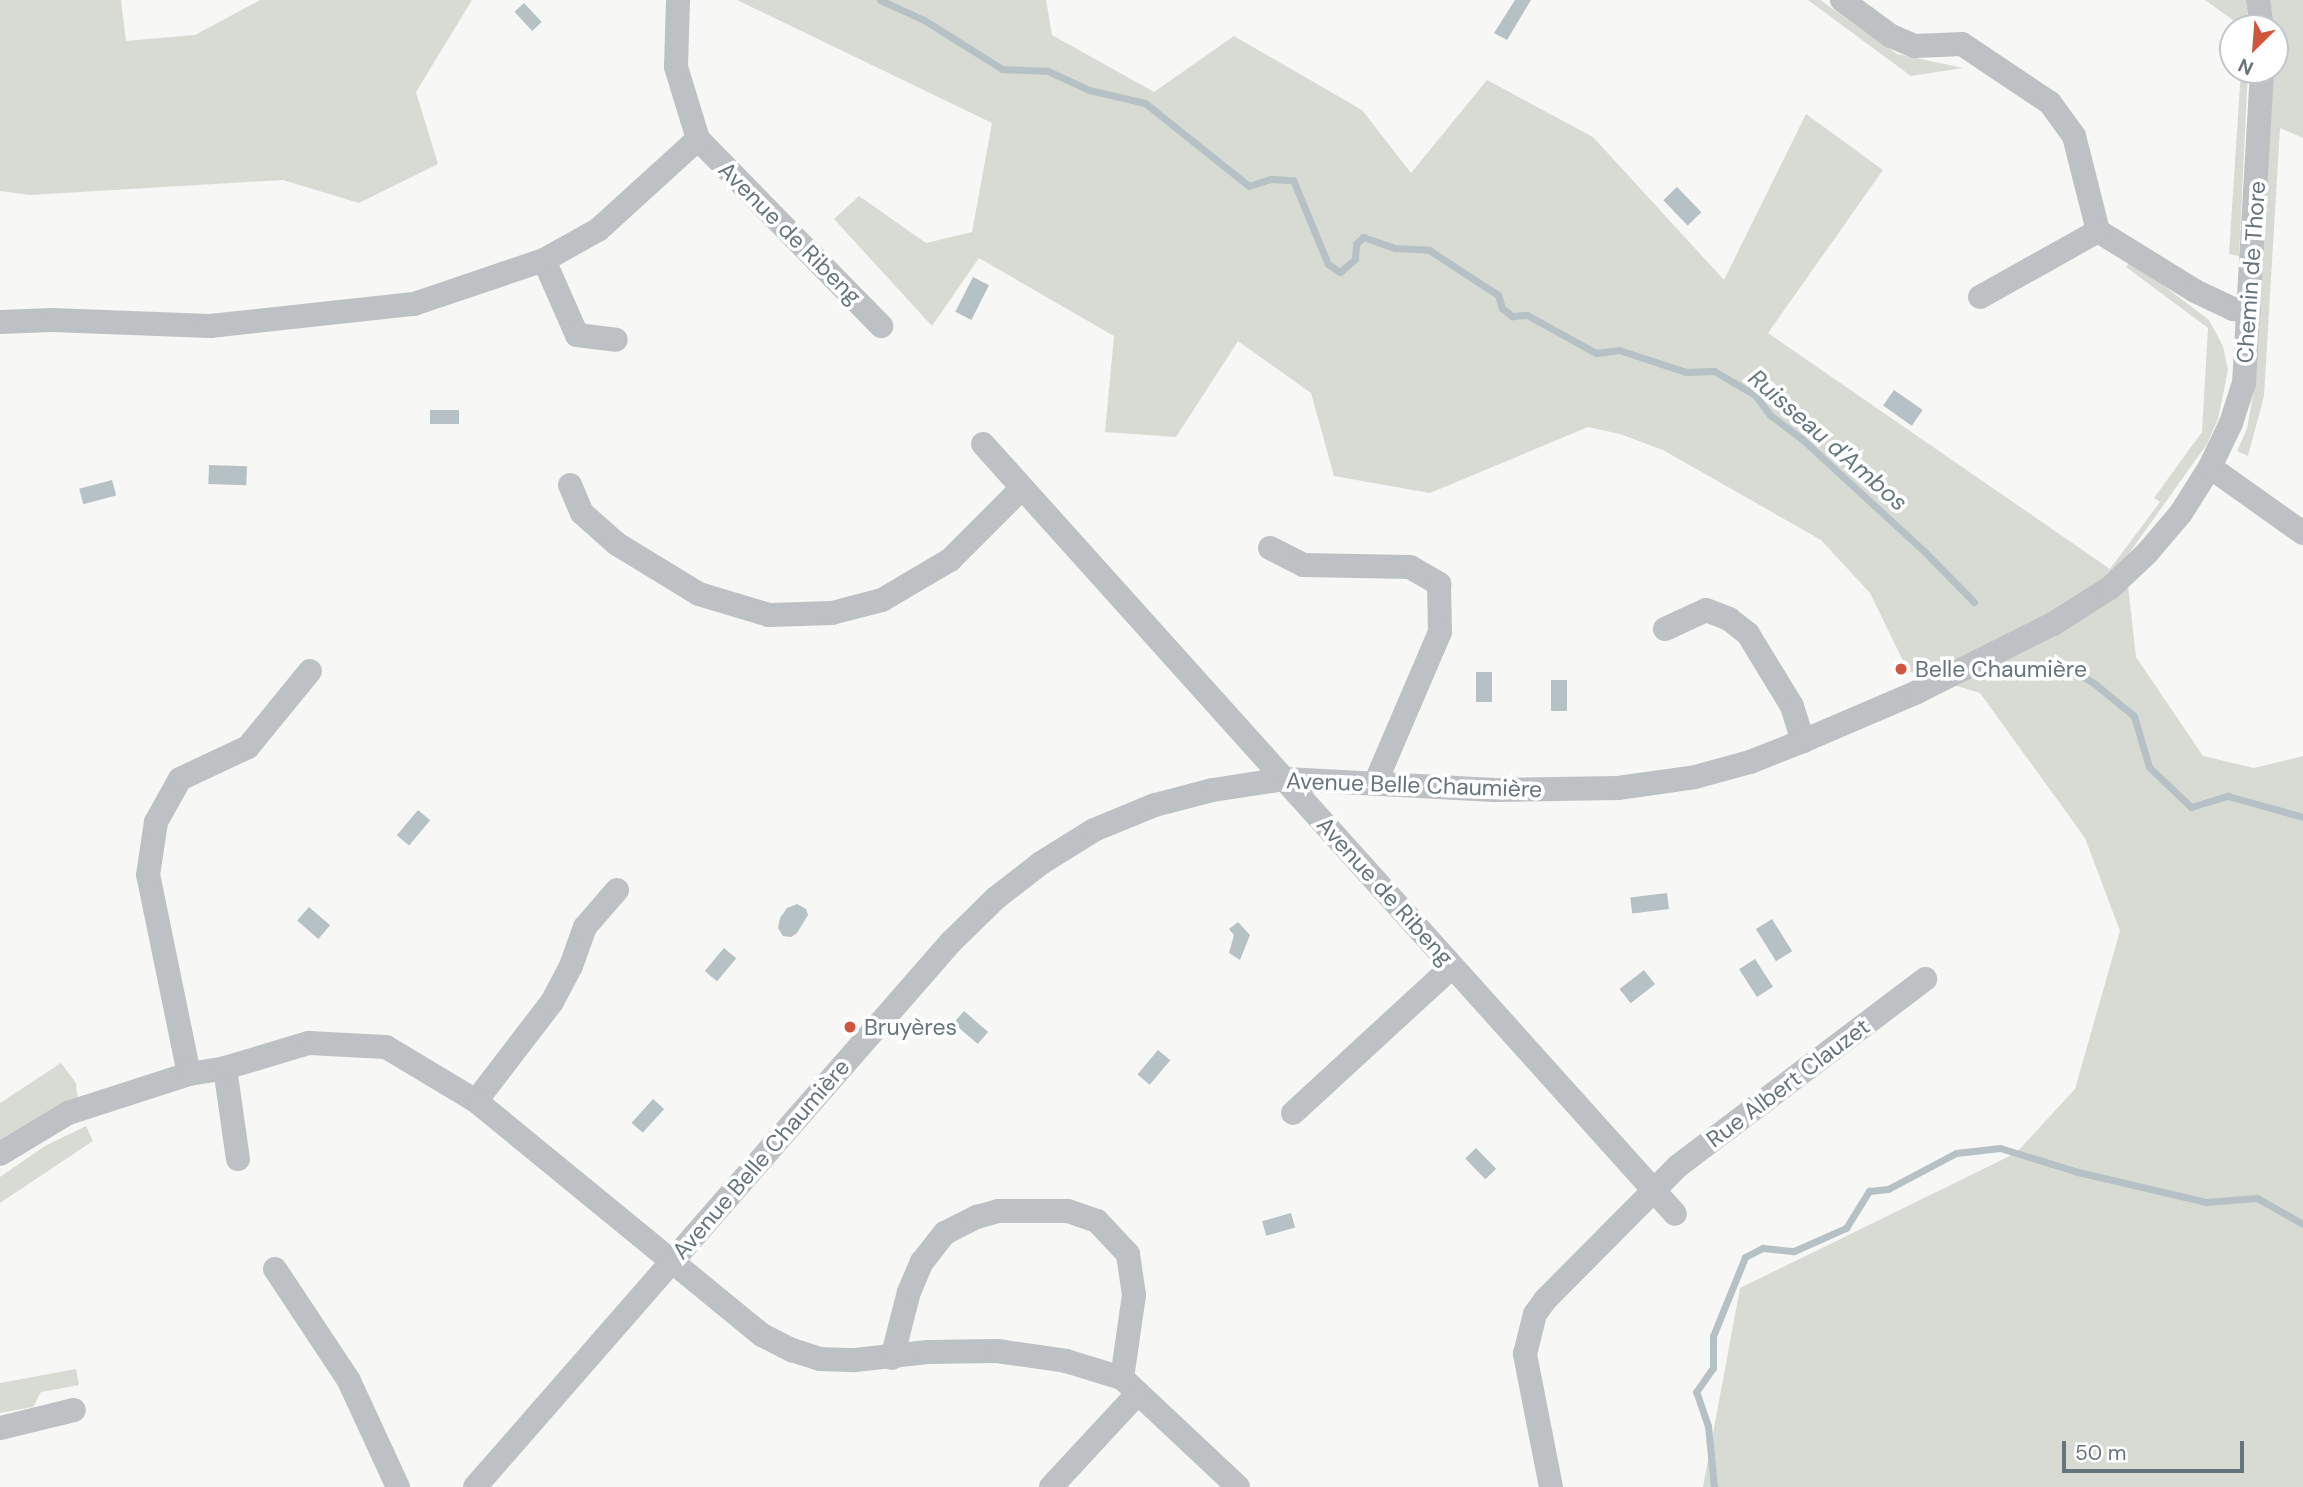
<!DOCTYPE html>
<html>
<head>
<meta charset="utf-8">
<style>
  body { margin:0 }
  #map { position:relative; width:2303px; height:1487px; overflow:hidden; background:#f7f7f5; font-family:"DM Sans",sans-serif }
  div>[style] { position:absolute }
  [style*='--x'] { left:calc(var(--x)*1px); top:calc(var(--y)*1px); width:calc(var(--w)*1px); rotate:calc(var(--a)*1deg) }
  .green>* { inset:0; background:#d7dbd4 }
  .water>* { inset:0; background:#b5c1c4; transform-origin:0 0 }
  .stream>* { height:7px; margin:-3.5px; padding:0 3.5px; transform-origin:3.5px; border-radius:3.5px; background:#b5c1c4 }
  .minor>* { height:24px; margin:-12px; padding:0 12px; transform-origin:12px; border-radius:12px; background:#bdc1c4 }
  .dots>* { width:19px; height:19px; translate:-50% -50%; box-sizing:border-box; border:4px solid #fff; border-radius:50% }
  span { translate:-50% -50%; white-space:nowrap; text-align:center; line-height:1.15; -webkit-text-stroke:7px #fff; paint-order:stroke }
  .street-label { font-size:23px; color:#66747c }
  .poi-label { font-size:23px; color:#66747c }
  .left { translate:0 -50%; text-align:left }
  .water-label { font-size:24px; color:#65797e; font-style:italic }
  .north { position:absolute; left:2219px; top:14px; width:70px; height:70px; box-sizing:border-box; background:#fff; border:2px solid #c2c7cb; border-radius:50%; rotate:205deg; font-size:19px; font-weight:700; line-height:28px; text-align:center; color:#66747c }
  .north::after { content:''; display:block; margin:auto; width:24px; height:32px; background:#d0553c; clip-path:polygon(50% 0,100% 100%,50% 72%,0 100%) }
  .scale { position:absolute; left:2062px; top:1441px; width:182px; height:32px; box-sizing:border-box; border:4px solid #66747c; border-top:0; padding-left:9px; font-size:21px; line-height:24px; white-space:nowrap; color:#66747c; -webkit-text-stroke:5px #fff; paint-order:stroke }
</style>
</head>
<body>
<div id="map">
  <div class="green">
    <i style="clip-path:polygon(0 0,121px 0,126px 41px,195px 35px,260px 0,472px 0,416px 92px,438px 164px,359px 203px,283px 180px,30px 195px,0 191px)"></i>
    <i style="clip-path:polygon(737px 0,1046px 0,1052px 35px,1154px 92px,1234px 36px,1362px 110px,1411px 173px,1487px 80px,1593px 137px,1724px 280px,1806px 114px,1883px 170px,1768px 333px,2110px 569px,2160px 502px,2154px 498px,2202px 432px,2208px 328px,2126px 267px,2131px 261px,2209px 320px,2223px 346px,2228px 370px,2218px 419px,2207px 444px,2125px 559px,2136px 657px,2203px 756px,2254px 768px,2303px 756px,2303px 1487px,1703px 1487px,1740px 1288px,2016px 1153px,2075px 1089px,2120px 931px,2085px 838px,1980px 693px,1908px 671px,1870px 593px,1821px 540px,1663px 450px,1620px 434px,1588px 427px,1430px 493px,1334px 476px,1311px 393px,1238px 341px,1176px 437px,1105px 432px,1114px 336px,979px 258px,932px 326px,834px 219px,859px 196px,926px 243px,972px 232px,992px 123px)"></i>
    <i style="clip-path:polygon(1808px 0,1820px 0,1897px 54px,1963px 68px,1911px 76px)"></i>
    <i style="clip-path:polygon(2205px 0,2246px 0,2249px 28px,2244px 28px)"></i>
    <i style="clip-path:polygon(2268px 0,2303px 0,2303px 138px,2280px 128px,2264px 396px,2248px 456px,2237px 451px,2247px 429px,2253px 395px,2267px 70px,2275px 70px,2275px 28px,2269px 28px)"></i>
    <i style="clip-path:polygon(2241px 70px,2248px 70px,2239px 256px,2229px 254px)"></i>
    <i style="clip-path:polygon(61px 1063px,76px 1083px,78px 1100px,0 1142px,0 1103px)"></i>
    <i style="clip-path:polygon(86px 1126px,93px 1141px,0 1203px,0 1177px,45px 1146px)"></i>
    <i style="clip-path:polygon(76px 1369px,79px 1385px,41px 1392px,33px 1407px,0 1413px,0 1383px)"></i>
  </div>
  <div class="water">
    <i style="clip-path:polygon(1515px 0,1531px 0,1507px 40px,1494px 33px)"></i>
    <i style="left:524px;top:3px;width:26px;height:13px;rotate:47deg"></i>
    <i style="left:1677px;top:187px;width:35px;height:19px;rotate:46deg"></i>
    <i style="left:973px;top:277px;width:18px;height:39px;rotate:27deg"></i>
    <i style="left:1894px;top:390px;width:35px;height:19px;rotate:35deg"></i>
    <i style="left:430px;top:410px;width:29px;height:14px"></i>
    <i style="left:209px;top:465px;width:38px;height:19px;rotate:2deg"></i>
    <i style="left:112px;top:480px;width:16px;height:34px;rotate:75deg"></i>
    <i style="left:1476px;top:672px;width:16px;height:30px"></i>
    <i style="left:1567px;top:680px;width:31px;height:16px;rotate:90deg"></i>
    <i style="left:418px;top:810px;width:16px;height:33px;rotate:40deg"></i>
    <i style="left:1667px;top:893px;width:16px;height:37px;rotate:83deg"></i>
    <i style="clip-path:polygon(797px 904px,806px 909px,808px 915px,797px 933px,791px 937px,783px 936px,778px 928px,780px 918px,787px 908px)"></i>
    <i style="left:309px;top:907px;width:28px;height:18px;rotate:41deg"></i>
    <i style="left:1772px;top:919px;width:38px;height:19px;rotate:58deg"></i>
    <i style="clip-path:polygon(1238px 922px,1250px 935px,1240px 960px,1229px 953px,1234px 935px,1229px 929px)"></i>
    <i style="left:724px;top:948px;width:16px;height:30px;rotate:40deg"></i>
    <i style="left:1755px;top:959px;width:33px;height:19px;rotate:57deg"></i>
    <i style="left:1644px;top:970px;width:18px;height:31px;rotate:52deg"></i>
    <i style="left:964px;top:1011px;width:32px;height:16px;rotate:41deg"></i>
    <i style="left:1158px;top:1050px;width:16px;height:32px;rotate:40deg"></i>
    <i style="left:653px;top:1099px;width:15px;height:32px;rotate:42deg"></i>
    <i style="left:1476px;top:1148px;width:29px;height:15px;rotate:46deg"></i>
    <i style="left:1291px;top:1213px;width:15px;height:30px;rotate:74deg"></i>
  </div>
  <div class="stream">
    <i style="--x:880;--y:0;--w:48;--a:24.4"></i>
    <i style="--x:924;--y:20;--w:92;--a:32.1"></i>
    <i style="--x:1002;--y:69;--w:46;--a:2.5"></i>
    <i style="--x:1048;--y:71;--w:45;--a:24.9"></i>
    <i style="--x:1089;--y:90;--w:57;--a:13.1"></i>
    <i style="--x:1145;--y:103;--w:133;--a:38.6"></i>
    <i style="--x:1249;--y:186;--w:23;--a:-18"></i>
    <i style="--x:1271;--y:179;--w:22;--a:3"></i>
    <i style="--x:1293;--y:180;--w:91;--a:67.4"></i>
    <i style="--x:1328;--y:264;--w:14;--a:34"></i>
    <i style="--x:1340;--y:272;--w:20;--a:-41"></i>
    <i style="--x:1355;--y:259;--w:15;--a:-86"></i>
    <i style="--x:1356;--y:244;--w:10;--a:-45"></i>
    <i style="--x:1363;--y:237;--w:34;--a:19"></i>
    <i style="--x:1395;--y:248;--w:34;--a:3"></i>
    <i style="--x:1429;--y:250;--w:82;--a:33.1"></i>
    <i style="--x:1498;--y:295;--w:14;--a:73"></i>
    <i style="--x:1502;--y:308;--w:13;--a:39"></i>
    <i style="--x:1512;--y:316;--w:15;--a:-4"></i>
    <i style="--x:1527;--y:315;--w:79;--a:28.8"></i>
    <i style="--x:1596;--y:353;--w:23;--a:-7"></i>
    <i style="--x:1619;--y:350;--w:71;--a:18.2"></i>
    <i style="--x:1686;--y:372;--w:28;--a:-2"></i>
    <i style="--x:1714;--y:371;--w:48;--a:30.3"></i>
    <i style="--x:1755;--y:395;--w:25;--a:53"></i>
    <i style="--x:1770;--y:415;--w:40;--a:37"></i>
    <i style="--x:1802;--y:439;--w:167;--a:42.6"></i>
    <i style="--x:1925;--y:552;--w:70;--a:45.6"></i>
    <i style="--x:2068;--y:667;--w:32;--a:32"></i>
    <i style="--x:2095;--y:684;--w:50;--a:39.4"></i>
    <i style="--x:2134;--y:716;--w:53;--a:73.6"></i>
    <i style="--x:2149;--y:767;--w:58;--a:43.6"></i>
    <i style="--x:2191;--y:807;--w:39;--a:-17"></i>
    <i style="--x:2228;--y:796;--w:78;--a:15.6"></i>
    <i style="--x:1714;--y:1487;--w:61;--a:-95.6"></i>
    <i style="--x:1708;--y:1426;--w:36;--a:-109"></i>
    <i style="--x:1696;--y:1392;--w:29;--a:-55"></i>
    <i style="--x:1713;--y:1368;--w:32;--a:-90"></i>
    <i style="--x:1713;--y:1336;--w:85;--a:-67.9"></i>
    <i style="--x:1745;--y:1257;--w:20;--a:-27"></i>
    <i style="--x:1763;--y:1248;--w:31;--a:6"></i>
    <i style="--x:1794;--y:1251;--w:57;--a:-23.9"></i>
    <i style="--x:1846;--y:1228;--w:44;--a:-58.1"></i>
    <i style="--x:1869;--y:1191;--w:19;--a:-6"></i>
    <i style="--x:1888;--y:1189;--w:77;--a:-27.9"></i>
    <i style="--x:1956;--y:1153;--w:44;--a:-6.5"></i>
    <i style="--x:2000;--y:1148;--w:82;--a:17.1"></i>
    <i style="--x:2078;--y:1172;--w:131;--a:13.2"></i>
    <i style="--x:2206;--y:1202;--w:51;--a:-4.5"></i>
    <i style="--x:2257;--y:1198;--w:53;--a:29.5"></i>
  </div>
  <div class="minor">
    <i style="--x:1842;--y:0;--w:61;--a:36.3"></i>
    <i style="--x:1891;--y:36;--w:26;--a:23"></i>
    <i style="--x:1915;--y:46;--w:47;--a:-2.4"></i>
    <i style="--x:1962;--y:44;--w:106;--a:33.8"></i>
    <i style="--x:2050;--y:103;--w:41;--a:54"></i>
    <i style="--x:2074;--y:136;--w:98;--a:75.8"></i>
    <i style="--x:2098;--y:231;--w:114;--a:31.7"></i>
    <i style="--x:2195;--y:291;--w:42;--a:25.3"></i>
    <i style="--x:2233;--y:309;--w:16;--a:7"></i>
    <i style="--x:2258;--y:0;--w:28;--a:82"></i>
    <i style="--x:698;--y:139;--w:262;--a:45.6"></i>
    <i style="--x:544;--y:260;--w:82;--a:66.3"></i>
    <i style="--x:577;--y:335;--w:39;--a:7"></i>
    <i style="--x:1980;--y:297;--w:135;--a:-29.2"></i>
    <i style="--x:0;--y:322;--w:52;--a:-2.2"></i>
    <i style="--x:52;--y:320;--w:158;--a:2.2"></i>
    <i style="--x:210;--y:326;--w:205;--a:-6.2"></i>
    <i style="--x:414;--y:304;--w:137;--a:-18.7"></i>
    <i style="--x:544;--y:260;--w:62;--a:-29.1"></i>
    <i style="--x:598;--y:230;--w:135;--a:-42.3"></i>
    <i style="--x:698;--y:139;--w:75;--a:-107"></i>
    <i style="--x:676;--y:67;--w:67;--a:-88.3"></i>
    <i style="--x:983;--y:444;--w:1035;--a:48.05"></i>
    <i style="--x:2210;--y:467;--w:114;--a:35.4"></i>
    <i style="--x:570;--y:485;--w:30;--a:67"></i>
    <i style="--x:582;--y:513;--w:47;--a:41.5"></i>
    <i style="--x:617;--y:544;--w:96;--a:31.4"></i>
    <i style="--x:699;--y:594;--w:73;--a:16.7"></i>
    <i style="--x:769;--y:615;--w:63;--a:-1.8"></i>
    <i style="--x:832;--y:613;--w:52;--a:-14.6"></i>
    <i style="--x:882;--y:600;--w:79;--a:-30.5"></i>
    <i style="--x:950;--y:560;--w:100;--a:-45"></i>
    <i style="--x:1270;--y:548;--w:37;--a:27"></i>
    <i style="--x:1303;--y:565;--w:107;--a:1.1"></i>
    <i style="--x:1410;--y:567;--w:34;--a:30"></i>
    <i style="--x:1439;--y:584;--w:48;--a:88.8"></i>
    <i style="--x:1440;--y:632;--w:162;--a:113.2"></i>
    <i style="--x:1665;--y:629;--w:45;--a:-24.9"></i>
    <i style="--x:1706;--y:610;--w:25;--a:21"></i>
    <i style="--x:1729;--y:619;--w:24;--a:38"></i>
    <i style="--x:1748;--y:634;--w:84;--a:58.6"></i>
    <i style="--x:1792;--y:706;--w:37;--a:73"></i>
    <i style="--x:225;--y:1068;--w:92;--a:81.9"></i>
    <i style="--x:189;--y:1074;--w:203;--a:-101.6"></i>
    <i style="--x:148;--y:875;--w:54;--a:-81.4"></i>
    <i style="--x:156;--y:822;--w:49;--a:-60.8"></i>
    <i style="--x:180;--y:779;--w:75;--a:-25.2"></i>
    <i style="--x:248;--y:747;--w:98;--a:-50.8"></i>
    <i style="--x:476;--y:1101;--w:125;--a:-52.5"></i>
    <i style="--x:552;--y:1002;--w:41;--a:-62.2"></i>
    <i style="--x:571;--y:966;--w:41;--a:-70.3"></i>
    <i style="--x:585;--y:927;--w:49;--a:-49.1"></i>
    <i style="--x:1293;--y:1113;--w:216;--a:-42.6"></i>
    <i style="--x:0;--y:1154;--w:79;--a:-31.1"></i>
    <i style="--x:68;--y:1113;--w:127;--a:-17.9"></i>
    <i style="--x:189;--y:1074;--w:36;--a:-9"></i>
    <i style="--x:225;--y:1068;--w:88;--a:-16.6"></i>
    <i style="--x:309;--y:1043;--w:77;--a:3"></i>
    <i style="--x:386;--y:1047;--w:105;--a:31"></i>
    <i style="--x:476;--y:1101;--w:370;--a:39.3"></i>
    <i style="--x:762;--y:1335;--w:34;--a:27"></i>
    <i style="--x:792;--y:1350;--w:29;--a:18"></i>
    <i style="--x:820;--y:1359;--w:35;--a:2"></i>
    <i style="--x:855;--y:1360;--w:73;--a:-6.3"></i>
    <i style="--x:928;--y:1352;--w:69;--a:-0.8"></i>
    <i style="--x:997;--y:1351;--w:70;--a:8.2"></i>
    <i style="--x:1066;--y:1361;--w:59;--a:16.9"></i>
    <i style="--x:1122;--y:1378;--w:159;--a:43.2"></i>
    <i style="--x:275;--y:1269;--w:134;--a:56.5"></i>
    <i style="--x:349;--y:1381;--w:117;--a:65.2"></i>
    <i style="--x:892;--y:1358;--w:68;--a:-75.6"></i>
    <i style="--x:909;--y:1292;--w:33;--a:-67"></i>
    <i style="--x:922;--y:1262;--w:37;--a:-52"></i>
    <i style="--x:945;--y:1233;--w:36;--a:-27"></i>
    <i style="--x:977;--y:1217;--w:22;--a:-16"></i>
    <i style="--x:998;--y:1211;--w:70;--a:0"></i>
    <i style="--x:1068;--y:1211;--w:31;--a:19"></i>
    <i style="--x:1097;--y:1221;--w:45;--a:46.8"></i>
    <i style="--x:1128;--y:1254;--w:41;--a:81.7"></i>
    <i style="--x:1134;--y:1295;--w:84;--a:98.2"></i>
    <i style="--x:0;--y:1428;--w:76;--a:-13.7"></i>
    <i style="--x:475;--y:1487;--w:724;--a:-48.87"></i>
    <i style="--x:951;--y:942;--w:63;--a:-44.4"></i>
    <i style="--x:996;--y:898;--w:57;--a:-37.9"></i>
    <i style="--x:1041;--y:863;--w:62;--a:-31.9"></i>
    <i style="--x:1094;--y:830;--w:66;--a:-22.3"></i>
    <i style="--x:1155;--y:805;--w:60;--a:-14.5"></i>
    <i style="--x:1213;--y:790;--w:73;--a:-8.7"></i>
    <i style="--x:1285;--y:779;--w:210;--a:3"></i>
    <i style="--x:1495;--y:790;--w:123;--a:-0.9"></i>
    <i style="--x:1618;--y:788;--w:78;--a:-8.1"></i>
    <i style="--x:1695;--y:777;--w:57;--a:-15.3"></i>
    <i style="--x:1750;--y:762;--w:57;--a:-21.6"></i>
    <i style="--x:1803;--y:741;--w:122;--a:-23.2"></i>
    <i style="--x:1915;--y:693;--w:154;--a:-26.6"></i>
    <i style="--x:2053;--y:624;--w:67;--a:-32.3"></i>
    <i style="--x:2110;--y:588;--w:51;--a:-43.4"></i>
    <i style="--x:2147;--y:553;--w:52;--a:-49.6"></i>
    <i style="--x:2181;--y:513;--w:54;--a:-57.8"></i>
    <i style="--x:2210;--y:467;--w:49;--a:-64.5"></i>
    <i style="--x:2231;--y:423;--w:42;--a:-72"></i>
    <i style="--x:2244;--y:383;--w:314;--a:-86.7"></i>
    <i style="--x:1051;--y:1487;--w:128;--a:-47.2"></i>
    <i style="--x:1551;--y:1487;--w:136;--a:-101.1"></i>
    <i style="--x:1525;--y:1354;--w:41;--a:-76"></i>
    <i style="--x:1535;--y:1314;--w:17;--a:-54"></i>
    <i style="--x:1545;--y:1300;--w:189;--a:-45.2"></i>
    <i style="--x:1678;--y:1166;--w:310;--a:-37.1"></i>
  </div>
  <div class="dots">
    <i style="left:1901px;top:669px;background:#d0553c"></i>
    <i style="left:850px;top:1027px;background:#d0553c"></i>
  </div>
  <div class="street-label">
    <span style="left:790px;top:233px;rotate:45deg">Avenue de Ribeng</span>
    <span style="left:2251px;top:272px;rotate:-86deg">Chemin de Thore</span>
    <span style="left:1414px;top:785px;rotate:2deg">Avenue Belle Chaumière</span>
    <span style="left:1385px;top:891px;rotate:48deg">Avenue de Ribeng</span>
    <span style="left:1788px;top:1083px;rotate:-37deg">Rue Albert Clauzet</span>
    <span style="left:761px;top:1159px;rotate:-49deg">Avenue Belle Chaumière</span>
  </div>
  <div class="poi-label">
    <span class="left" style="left:1915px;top:669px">Belle Chaumière</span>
    <span class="left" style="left:864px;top:1027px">Bruyères</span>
  </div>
  <div class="water-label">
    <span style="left:1828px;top:440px;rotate:41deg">Ruisseau d'Ambos</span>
  </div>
  <div class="north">N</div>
  <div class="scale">50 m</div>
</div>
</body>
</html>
